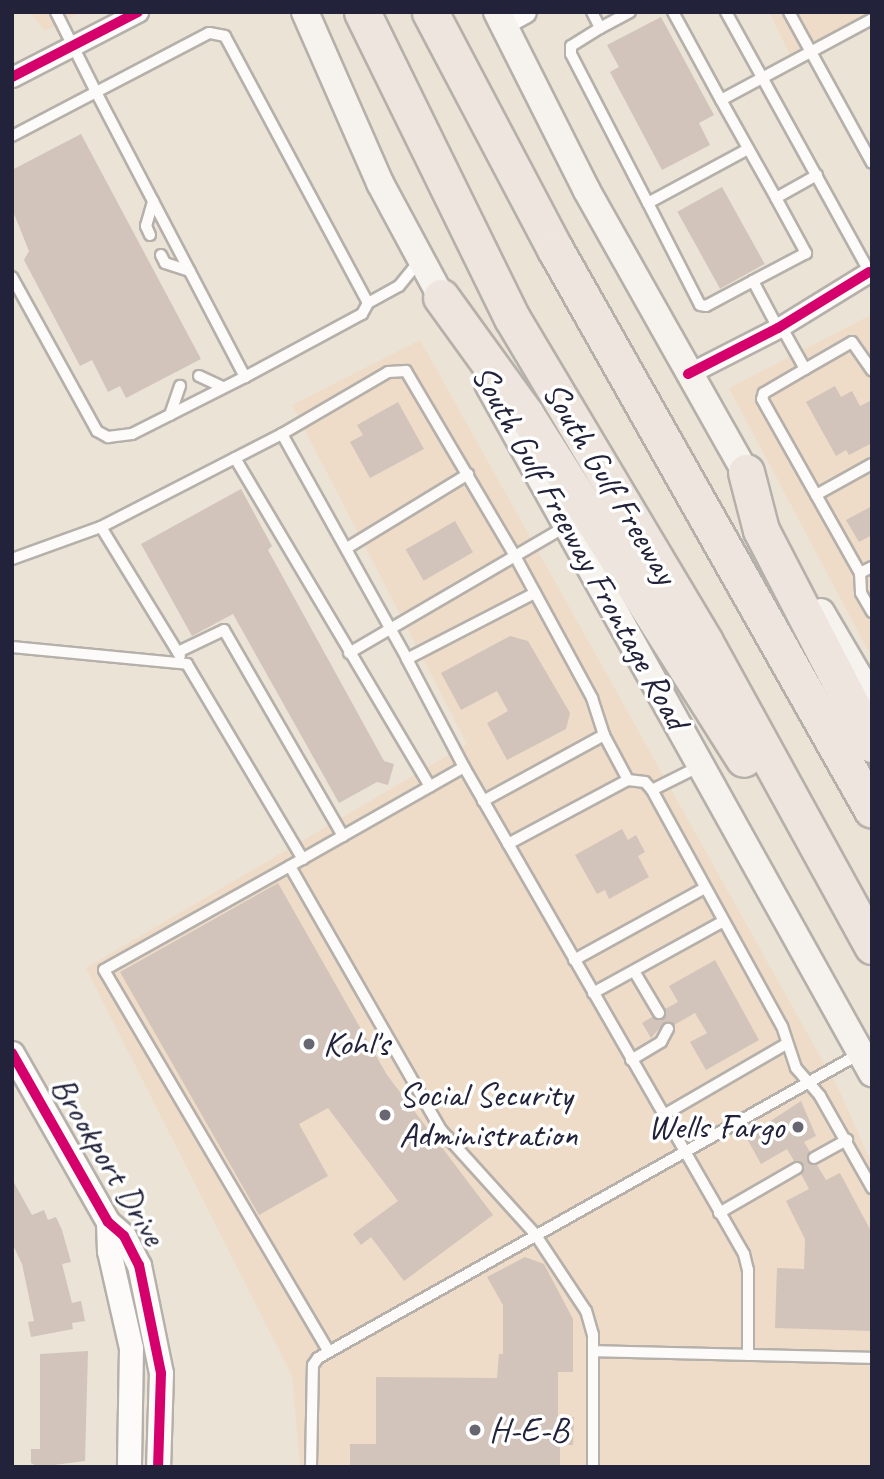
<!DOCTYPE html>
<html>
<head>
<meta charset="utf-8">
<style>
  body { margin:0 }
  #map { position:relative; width:884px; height:1479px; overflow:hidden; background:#ebe3d6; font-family:Caveat,sans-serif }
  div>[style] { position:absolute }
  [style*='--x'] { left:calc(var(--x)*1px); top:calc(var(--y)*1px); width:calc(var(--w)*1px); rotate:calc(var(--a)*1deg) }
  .built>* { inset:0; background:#eedcc8 }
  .building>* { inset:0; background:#d2c4ba; transform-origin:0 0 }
  .roads { filter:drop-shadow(2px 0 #b5b0aa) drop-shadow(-2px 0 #b5b0aa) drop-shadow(0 2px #b5b0aa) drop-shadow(0 -2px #b5b0aa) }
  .service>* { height:10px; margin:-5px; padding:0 5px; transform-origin:5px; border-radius:5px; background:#fcfbf9 }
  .minor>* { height:19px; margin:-9.5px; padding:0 9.5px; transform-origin:9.5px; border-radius:9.5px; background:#fcfbf9 }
  .tertiary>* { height:23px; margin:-11.5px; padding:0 11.5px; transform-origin:11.5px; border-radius:11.5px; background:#fcfbf9 }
  .secondary>* { height:26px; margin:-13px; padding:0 13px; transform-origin:13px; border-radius:13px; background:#f6f2ee }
  .motorway>* { height:35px; margin:-17.5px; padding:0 17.5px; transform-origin:17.5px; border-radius:17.5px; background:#eee6de }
  .cycleway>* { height:10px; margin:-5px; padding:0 5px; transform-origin:5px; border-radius:5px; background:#d6006c }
  .dots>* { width:19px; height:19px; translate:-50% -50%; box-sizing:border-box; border:4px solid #fff; border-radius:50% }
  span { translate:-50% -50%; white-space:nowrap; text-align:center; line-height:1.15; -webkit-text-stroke:7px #fff; paint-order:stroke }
  .street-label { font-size:35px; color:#22223b }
  .poi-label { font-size:35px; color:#22223b }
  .left { translate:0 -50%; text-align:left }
  .right { translate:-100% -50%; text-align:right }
  .frame { position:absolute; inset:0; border:14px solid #22223b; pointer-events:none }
</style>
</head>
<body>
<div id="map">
  <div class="built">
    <i style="clip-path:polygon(30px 12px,81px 12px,45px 31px)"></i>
    <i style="clip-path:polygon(769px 12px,871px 12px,791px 57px)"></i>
    <i style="clip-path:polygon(869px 316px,872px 321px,872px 658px,729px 388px)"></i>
    <i style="clip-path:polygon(420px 340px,839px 1090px,872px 1164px,872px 1467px,300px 1467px,292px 1376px,86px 968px,467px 744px,292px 405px)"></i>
  </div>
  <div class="building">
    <i style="clip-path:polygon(661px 17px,714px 115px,699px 123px,710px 145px,662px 170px,610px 72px,619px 67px,607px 45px)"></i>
    <i style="clip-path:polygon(81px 134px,201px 359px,126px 398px,120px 386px,108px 392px,92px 360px,80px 366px,24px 260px,29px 251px,12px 209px,12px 170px)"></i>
    <i style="left:722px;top:187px;width:88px;height:51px;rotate:61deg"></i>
    <i style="clip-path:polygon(835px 386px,841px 397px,852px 391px,860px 406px,872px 400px,872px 443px,849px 455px,846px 450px,836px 456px,806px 402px)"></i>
    <i style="clip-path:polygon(398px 402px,424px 449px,370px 478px,350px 442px,363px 435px,357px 425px)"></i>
    <i style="clip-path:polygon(241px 489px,272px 546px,268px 550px,384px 761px,394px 764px,388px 785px,377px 782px,339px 803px,233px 614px,192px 636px,141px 544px)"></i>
    <i style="clip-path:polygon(872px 506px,872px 535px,859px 542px,846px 520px)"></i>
    <i style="left:455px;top:521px;width:36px;height:57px;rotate:60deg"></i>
    <i style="clip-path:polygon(510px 636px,528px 641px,570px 713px,566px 729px,507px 760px,487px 723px,508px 711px,497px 691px,461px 710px,441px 673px)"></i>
    <i style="clip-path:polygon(622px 829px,628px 840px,636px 835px,645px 852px,638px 856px,649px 877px,609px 899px,605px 890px,597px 894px,575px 855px)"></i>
    <i style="clip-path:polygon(278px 883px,387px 1075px,493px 1215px,404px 1281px,371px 1237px,361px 1245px,353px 1234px,398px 1201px,328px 1108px,299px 1124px,328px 1176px,259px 1215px,120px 972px)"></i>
    <i style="clip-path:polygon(715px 960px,759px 1040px,706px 1070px,690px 1042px,707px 1033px,695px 1013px,674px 1025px,665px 1022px,651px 1038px,642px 1023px,652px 1017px,663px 1019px,665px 1009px,678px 1002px,669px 986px)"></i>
    <i style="clip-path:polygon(801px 1101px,816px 1136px,804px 1142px,810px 1152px,807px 1161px,817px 1165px,826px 1180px,840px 1173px,872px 1233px,872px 1331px,775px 1328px,777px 1268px,804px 1269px,805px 1239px,786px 1201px,809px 1189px,801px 1174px,804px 1165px,794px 1161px,787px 1149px,761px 1164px,746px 1137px)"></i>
    <i style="clip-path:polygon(12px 1179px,32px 1215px,44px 1210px,48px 1220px,56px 1217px,62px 1230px,71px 1262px,62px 1264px,72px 1303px,81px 1301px,85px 1321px,72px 1323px,73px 1329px,31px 1337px,28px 1322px,34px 1321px,22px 1264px,12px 1243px)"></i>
    <i style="clip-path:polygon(525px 1257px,544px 1264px,573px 1319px,573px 1372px,558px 1372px,558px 1417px,574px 1417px,573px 1445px,560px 1445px,560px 1467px,350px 1467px,350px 1444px,376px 1444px,376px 1377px,497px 1378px,499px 1354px,503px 1354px,503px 1305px,487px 1277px)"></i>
    <i style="clip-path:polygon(88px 1351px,85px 1461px,38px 1467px,31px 1463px,31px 1449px,40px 1449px,40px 1354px)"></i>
  </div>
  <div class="roads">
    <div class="service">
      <i style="--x:592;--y:12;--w:18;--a:63"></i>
      <i style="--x:600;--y:28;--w:34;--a:-28"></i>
      <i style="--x:673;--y:12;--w:100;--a:61.4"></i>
      <i style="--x:721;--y:100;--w:171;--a:-28.2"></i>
      <i style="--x:726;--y:12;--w:300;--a:61.1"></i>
      <i style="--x:789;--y:12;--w:172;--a:61.2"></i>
      <i style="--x:600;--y:28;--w:34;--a:148"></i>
      <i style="--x:571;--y:46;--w:8;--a:90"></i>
      <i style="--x:571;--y:54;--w:168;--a:62.7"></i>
      <i style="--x:648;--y:203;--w:114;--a:-28.4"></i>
      <i style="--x:721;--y:100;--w:112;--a:60.7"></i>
      <i style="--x:776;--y:198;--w:47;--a:-29.3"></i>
      <i style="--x:12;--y:136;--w:95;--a:-27.6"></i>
      <i style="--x:96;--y:92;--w:322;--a:62.4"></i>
      <i style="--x:776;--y:198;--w:63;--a:61.4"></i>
      <i style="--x:806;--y:253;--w:60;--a:152.2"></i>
      <i style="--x:753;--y:281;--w:53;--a:62"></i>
      <i style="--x:648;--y:203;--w:114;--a:63"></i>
      <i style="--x:700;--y:305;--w:6;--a:9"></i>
      <i style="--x:706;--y:306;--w:53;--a:-28"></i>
      <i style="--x:150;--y:235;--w:10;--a:-114"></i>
      <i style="--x:146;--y:226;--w:26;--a:-74"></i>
      <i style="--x:161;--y:255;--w:9;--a:63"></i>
      <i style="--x:165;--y:263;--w:26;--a:18"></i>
      <i style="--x:12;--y:277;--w:176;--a:61.1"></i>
      <i style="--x:97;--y:431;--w:13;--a:29"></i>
      <i style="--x:108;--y:437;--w:24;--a:-7"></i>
      <i style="--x:132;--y:434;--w:127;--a:-26.8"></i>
      <i style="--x:245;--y:377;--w:133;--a:-28.3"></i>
      <i style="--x:362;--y:314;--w:13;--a:-61"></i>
      <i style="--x:368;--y:303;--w:303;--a:-118.2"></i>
      <i style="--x:225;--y:36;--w:16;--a:-169"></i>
      <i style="--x:209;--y:33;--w:127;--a:152.4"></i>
      <i style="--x:96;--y:92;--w:89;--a:-116.6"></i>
      <i style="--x:368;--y:303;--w:35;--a:-29"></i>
      <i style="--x:399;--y:286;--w:33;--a:-51"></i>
      <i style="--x:781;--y:326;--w:49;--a:60.8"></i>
      <i style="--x:805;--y:369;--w:54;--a:-29.9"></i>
      <i style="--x:852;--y:342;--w:35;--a:55"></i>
      <i style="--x:805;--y:369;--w:48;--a:149.7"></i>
      <i style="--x:764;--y:393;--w:6;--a:108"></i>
      <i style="--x:762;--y:399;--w:200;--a:60.6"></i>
      <i style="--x:860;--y:573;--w:20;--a:87"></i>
      <i style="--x:861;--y:593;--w:22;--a:60"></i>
      <i style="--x:199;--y:376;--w:26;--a:25"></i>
      <i style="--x:170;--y:415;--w:31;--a:-71"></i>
      <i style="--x:282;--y:434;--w:123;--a:-30.3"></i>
      <i style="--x:388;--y:372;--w:18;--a:-3"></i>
      <i style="--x:406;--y:371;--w:215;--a:59.5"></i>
      <i style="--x:515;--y:556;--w:162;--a:61.5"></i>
      <i style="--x:592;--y:698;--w:39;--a:72"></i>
      <i style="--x:604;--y:735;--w:138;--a:151.4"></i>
      <i style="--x:235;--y:458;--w:382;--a:59.3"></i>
      <i style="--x:816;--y:495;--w:64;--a:-29"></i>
      <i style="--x:101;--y:527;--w:151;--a:58.5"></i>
      <i style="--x:347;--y:548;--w:142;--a:-31.4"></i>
      <i style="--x:12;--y:559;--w:95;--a:-19.8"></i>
      <i style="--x:101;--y:527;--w:203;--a:-27.2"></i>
      <i style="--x:282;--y:434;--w:257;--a:60.9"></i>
      <i style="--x:407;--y:659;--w:144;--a:-27.3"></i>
      <i style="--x:860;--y:573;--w:13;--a:-27"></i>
      <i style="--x:12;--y:647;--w:176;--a:5.5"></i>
      <i style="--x:187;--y:664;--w:227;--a:59.3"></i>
      <i style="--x:178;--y:652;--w:51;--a:-25.6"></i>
      <i style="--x:224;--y:630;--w:238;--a:60"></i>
      <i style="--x:349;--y:653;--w:250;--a:-30.3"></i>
      <i style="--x:407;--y:659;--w:122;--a:62.2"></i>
      <i style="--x:604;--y:735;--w:51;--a:61.9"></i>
      <i style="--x:652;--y:790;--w:269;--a:61.2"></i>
      <i style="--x:782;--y:1026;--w:44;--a:71.6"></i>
      <i style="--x:796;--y:1068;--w:37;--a:49"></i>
      <i style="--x:820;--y:1096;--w:106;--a:60.5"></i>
      <i style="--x:508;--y:844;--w:136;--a:-28.1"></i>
      <i style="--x:628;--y:780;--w:17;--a:7"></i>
      <i style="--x:645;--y:782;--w:11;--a:49"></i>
      <i style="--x:652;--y:790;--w:51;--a:-26.6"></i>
      <i style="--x:290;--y:866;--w:213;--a:150.8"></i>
      <i style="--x:104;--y:970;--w:442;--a:59.5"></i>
      <i style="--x:574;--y:960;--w:149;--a:-28.8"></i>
      <i style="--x:634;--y:971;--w:49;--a:59.2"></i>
      <i style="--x:593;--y:993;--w:149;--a:-28.8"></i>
      <i style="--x:631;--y:1060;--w:35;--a:-31"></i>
      <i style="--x:661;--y:1042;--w:15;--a:-62"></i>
      <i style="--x:662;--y:1116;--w:143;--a:-30.1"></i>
      <i style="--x:814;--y:1158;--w:38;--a:-29"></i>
      <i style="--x:719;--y:1213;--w:90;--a:-30"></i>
      <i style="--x:593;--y:1351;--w:279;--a:1.4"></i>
      <i style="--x:311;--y:1467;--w:102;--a:-88.9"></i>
      <i style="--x:313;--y:1365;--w:9;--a:-54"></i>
      <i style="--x:318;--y:1358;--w:621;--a:-29.33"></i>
      <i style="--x:593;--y:1467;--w:132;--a:-90"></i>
      <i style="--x:593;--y:1335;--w:25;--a:-106"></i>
      <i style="--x:586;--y:1311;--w:92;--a:-123.5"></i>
      <i style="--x:535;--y:1234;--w:140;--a:-132.1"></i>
      <i style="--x:441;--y:1130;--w:304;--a:-119.8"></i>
      <i style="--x:290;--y:866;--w:200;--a:-29.6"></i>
      <i style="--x:464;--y:767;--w:562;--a:60.1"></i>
      <i style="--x:744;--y:1254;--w:16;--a:76"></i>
      <i style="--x:748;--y:1270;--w:85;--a:90"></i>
    </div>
    <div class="minor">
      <i style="--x:503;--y:25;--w:26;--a:-29"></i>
      <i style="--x:12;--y:77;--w:142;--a:-27.3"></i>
      <i style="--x:688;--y:374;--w:101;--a:-27.1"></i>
      <i style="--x:778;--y:328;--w:107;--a:-31.6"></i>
    </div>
    <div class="tertiary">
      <i style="--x:12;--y:1053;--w:194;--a:60.4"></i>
      <i style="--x:108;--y:1222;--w:21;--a:41"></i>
      <i style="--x:124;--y:1236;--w:33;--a:63"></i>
      <i style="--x:139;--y:1265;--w:110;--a:78.5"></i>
      <i style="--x:161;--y:1373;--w:94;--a:91.8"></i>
      <i style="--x:108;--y:1222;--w:29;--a:88"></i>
      <i style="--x:109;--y:1251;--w:99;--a:77.2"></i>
      <i style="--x:131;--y:1348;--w:119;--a:91"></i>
    </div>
    <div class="secondary">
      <i style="--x:305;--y:12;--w:187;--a:66.3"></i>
      <i style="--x:380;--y:183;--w:148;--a:61.7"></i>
      <i style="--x:497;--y:12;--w:200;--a:63.3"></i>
      <i style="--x:587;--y:191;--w:342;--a:60.6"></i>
      <i style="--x:488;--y:384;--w:789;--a:60.87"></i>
      <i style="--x:821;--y:612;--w:101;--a:59.6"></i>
    </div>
    <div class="motorway">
      <i style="--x:362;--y:12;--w:341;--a:63.9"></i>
      <i style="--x:512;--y:318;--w:377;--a:59.2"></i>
      <i style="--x:705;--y:642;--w:347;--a:61.2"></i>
      <i style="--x:430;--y:12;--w:268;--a:62.2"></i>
      <i style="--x:555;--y:249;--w:644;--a:60.53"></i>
      <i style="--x:441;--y:297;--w:143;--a:54.1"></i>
      <i style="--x:525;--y:413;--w:409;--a:57.7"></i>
      <i style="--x:746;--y:472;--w:60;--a:75.5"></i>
      <i style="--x:761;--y:530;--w:241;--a:62.6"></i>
    </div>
  </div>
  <div class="cycleway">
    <i style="--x:12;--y:77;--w:142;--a:-27.3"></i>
    <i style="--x:688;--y:374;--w:101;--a:-27.1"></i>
    <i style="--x:778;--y:328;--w:107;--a:-31.6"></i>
    <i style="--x:12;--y:1053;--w:194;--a:60.4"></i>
    <i style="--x:108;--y:1222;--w:21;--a:41"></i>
    <i style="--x:124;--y:1236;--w:33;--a:63"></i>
    <i style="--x:139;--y:1265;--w:110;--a:78.5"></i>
    <i style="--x:161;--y:1373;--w:94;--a:91.8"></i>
  </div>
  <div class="dots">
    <i style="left:309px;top:1044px;background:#686671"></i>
    <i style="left:385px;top:1115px;background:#686671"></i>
    <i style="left:798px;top:1127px;background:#686671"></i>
    <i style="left:475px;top:1430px;background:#686671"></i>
  </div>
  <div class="street-label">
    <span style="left:610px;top:483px;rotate:59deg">South Gulf Freeway</span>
    <span style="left:580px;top:547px;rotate:61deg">South Gulf Freeway Frontage Road</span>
    <span style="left:108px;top:1161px;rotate:59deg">Brookport Drive</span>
  </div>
  <div class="poi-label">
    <span class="left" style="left:323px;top:1044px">Kohl's</span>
    <span class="left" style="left:399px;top:1115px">Social Security<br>Administration</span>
    <span class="right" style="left:784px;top:1127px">Wells Fargo</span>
    <span class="left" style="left:489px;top:1430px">H-E-B</span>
  </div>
  <div class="frame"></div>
</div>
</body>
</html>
